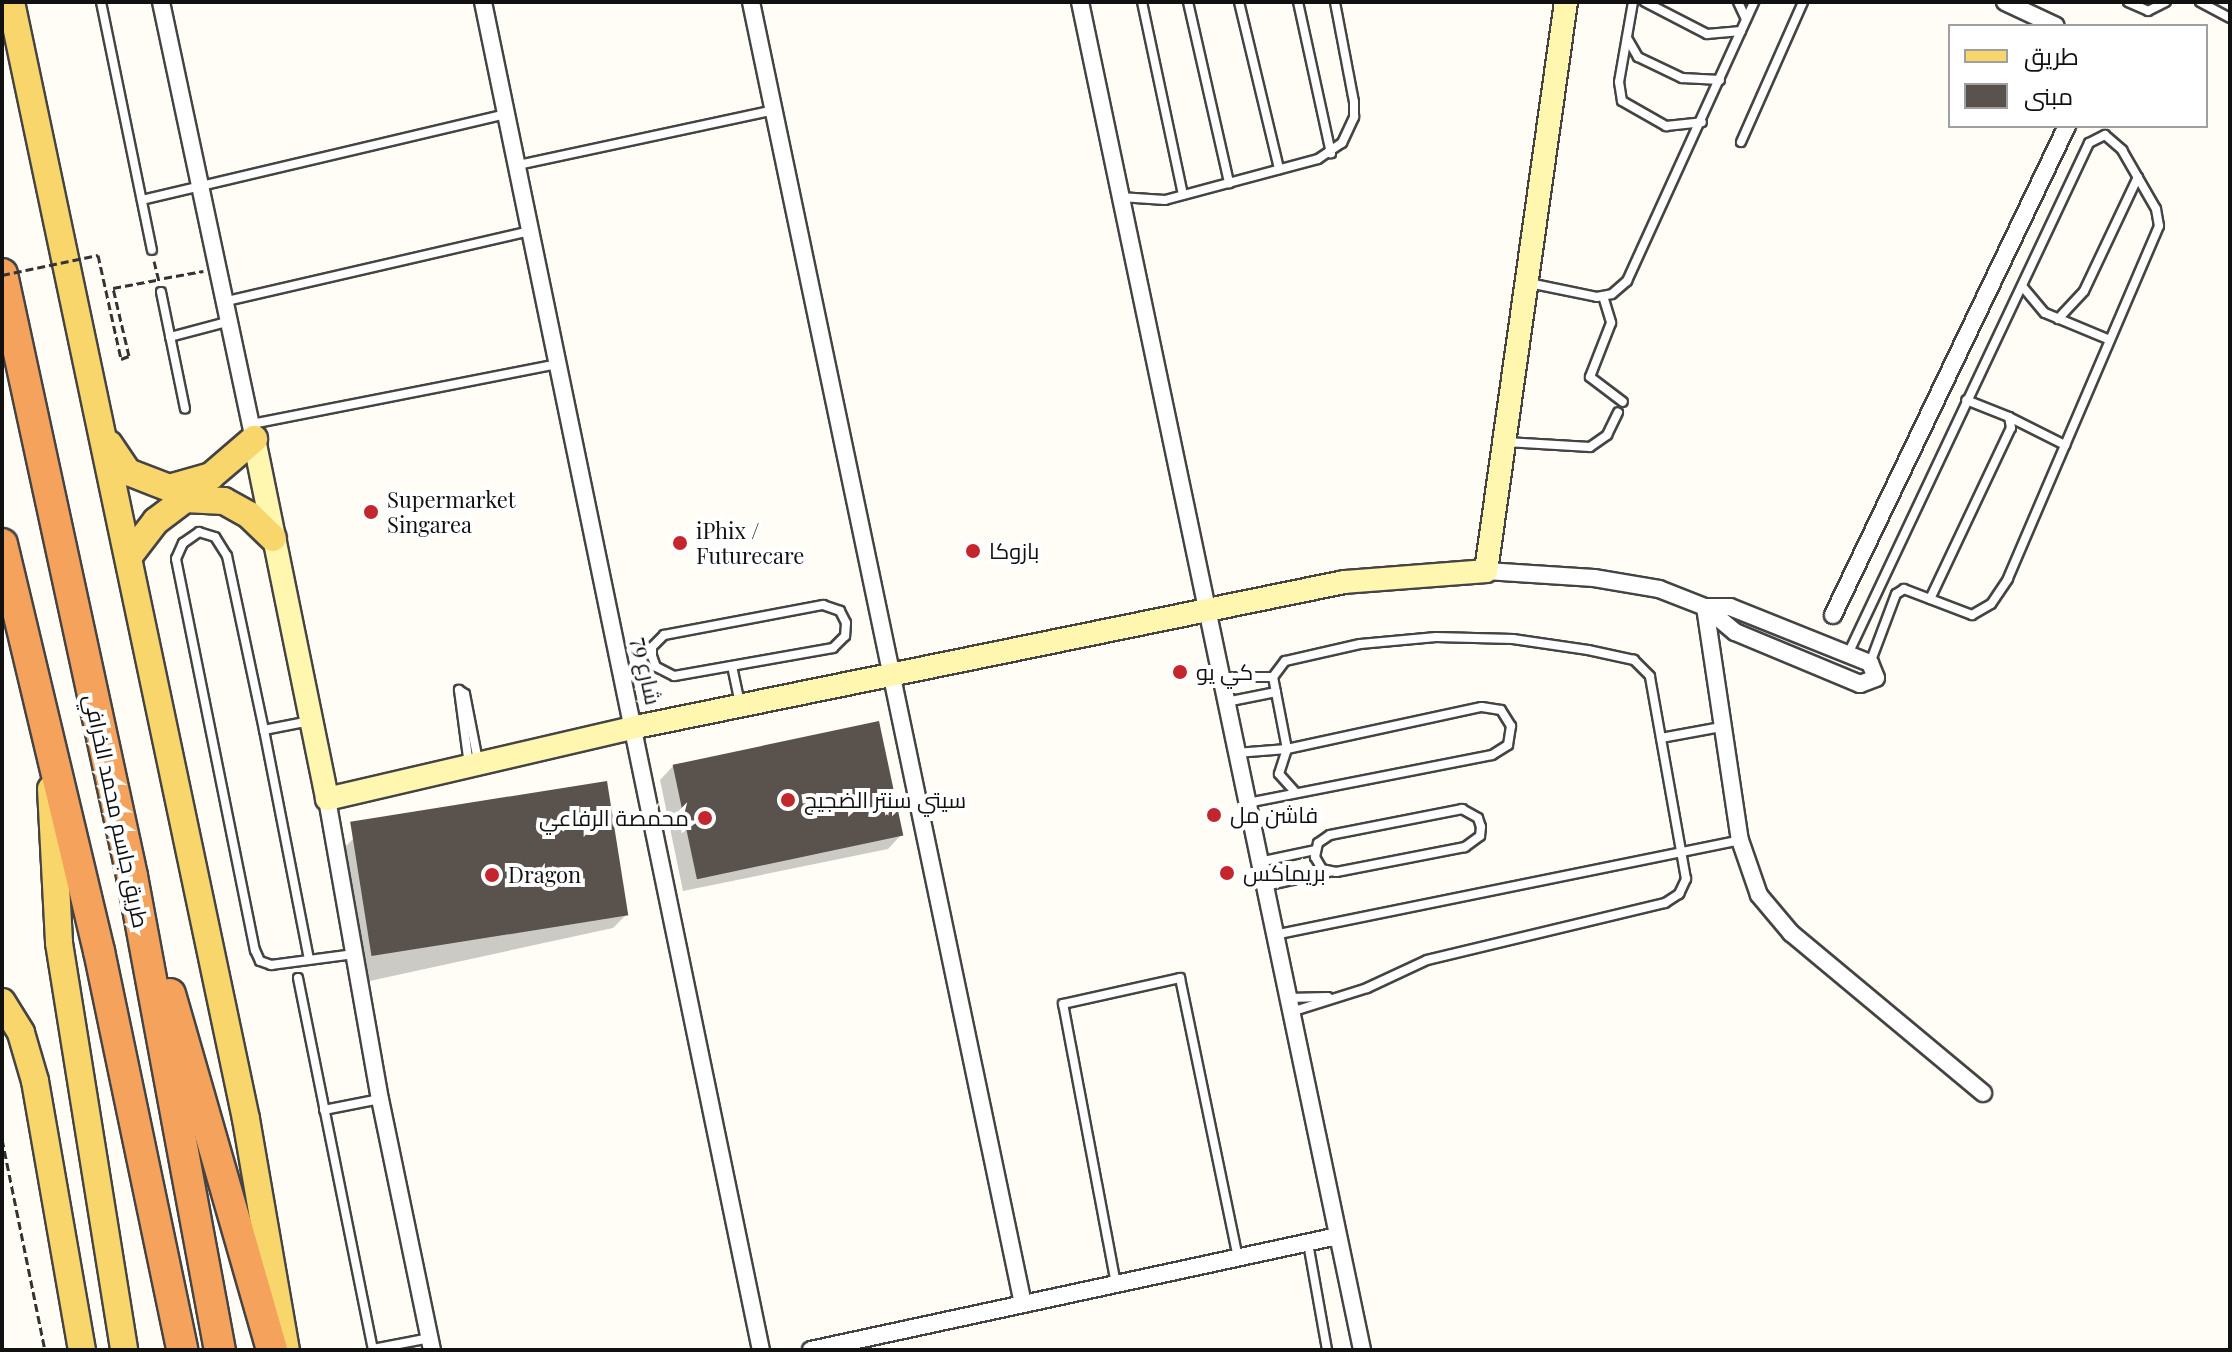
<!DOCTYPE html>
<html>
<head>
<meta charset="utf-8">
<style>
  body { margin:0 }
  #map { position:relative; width:2232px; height:1352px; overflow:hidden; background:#fffdf5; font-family:"Playfair Display",Cairo,serif }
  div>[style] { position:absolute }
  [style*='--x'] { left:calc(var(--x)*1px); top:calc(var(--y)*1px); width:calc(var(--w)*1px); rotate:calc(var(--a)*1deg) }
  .shadow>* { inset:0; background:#0003 }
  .building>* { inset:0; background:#5a524d; transform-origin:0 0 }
  .path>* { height:3px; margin-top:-1.5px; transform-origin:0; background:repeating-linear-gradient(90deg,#333 0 8px,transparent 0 12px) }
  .roads { filter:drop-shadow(2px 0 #444) drop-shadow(-2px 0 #444) drop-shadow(0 2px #444) drop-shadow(0 -2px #444) }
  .lane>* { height:8px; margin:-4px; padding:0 4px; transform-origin:4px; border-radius:4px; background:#fff }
  .street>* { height:16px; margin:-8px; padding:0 8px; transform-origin:8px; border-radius:8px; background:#fff }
  .secondary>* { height:22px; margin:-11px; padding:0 11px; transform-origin:11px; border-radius:11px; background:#fff6b0 }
  .primary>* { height:26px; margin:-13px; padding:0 13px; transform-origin:13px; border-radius:13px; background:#f9d66b }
  .highway>* { height:30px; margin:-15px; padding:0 15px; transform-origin:15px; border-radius:15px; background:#f5a25d }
  .path-bridge>* { height:3px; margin-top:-1.5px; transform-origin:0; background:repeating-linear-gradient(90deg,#333 0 8px,transparent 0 12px) }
  .dots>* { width:22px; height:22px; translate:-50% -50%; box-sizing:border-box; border:4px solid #fff; border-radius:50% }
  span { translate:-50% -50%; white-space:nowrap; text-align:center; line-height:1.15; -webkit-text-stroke:8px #fff; paint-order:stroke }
  .poi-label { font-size:22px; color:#111 }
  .left { translate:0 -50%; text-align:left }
  .right { translate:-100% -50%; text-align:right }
  .street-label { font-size:22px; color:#111 }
  .frame { position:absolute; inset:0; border:4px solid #111; pointer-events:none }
  .legend { position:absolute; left:1948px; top:24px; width:260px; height:104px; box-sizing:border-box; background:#fff; border:2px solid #a0a0a0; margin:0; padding:10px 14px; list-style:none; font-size:24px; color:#111 }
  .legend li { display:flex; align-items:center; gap:16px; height:40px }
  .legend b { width:40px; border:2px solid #a0a0a0 }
</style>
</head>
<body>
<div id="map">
  <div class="shadow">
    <i style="clip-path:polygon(673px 766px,901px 835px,888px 849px,683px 891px,660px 780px)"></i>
    <i style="clip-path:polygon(354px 838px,627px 914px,613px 928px,365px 982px,341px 851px)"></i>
  </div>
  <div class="building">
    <i style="left:879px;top:721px;width:117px;height:211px;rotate:78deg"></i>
    <i style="left:607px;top:781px;width:136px;height:260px;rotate:81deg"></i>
  </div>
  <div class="path">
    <i style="--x:98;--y:255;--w:107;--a:77.5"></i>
    <i style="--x:121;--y:359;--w:9;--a:-21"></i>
    <i style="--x:129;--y:356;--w:70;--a:-103.2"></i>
    <i style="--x:113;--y:288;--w:44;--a:-10.5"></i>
    <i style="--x:154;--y:261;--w:21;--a:76"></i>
    <i style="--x:164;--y:278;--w:40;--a:-10"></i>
    <i style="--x:2;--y:1139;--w:215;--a:78.5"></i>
  </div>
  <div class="roads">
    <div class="lane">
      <i style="--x:101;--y:2;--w:253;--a:78.4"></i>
      <i style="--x:1142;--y:2;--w:197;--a:78"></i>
      <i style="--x:1188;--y:2;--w:186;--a:77.2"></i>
      <i style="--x:1239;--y:2;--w:172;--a:76.5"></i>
      <i style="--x:1298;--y:2;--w:155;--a:77.7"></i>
      <i style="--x:1633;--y:2;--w:81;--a:99.9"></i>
      <i style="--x:1619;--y:82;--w:19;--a:81"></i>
      <i style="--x:1622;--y:101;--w:51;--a:29.6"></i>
      <i style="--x:1666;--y:126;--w:36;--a:-6"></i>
      <i style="--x:1645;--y:2;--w:70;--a:27.3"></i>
      <i style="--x:1707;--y:34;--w:34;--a:-5"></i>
      <i style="--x:1738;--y:2;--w:19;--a:65"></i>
      <i style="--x:2128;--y:2;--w:22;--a:24"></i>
      <i style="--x:2148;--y:11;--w:20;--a:-27"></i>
      <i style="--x:2200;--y:2;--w:34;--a:28"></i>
      <i style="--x:1627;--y:38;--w:22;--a:60"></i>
      <i style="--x:1638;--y:57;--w:49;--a:25.5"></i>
      <i style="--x:1682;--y:78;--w:38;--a:3"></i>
      <i style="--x:1741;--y:142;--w:153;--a:-66.1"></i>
      <i style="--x:518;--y:165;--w:262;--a:-12.1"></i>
      <i style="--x:1120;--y:197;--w:45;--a:3.8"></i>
      <i style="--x:1165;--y:200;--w:158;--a:-15"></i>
      <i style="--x:1318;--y:159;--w:29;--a:-34"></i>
      <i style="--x:1342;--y:143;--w:29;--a:-65"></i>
      <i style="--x:1354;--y:117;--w:15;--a:-90"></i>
      <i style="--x:1354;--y:102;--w:102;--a:-100.8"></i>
      <i style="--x:142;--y:200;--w:375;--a:-13.3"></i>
      <i style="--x:1529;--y:283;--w:69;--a:11.6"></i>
      <i style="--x:1597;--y:297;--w:15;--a:-11"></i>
      <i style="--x:1612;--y:294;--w:20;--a:-41"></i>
      <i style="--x:1627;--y:281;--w:307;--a:-65.5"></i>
      <i style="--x:2022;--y:286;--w:35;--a:50"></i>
      <i style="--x:2045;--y:313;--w:70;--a:22.6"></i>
      <i style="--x:161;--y:292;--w:119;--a:78.4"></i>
      <i style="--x:1603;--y:296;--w:28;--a:73"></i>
      <i style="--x:1611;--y:323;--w:58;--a:111.3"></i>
      <i style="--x:1590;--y:377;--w:41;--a:37.1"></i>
      <i style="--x:227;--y:301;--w:312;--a:-13"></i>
      <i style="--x:2058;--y:319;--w:38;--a:-47"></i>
      <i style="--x:2084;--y:291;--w:126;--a:-64.7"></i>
      <i style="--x:170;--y:337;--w:62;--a:-14.9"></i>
      <i style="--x:2009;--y:417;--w:63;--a:26.6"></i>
      <i style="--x:252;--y:424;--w:312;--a:-11.1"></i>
      <i style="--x:1506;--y:442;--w:84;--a:3.4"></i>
      <i style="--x:1590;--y:447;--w:21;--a:-35"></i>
      <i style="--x:1607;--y:435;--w:25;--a:-64"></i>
      <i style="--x:1930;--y:599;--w:189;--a:-64.7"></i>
      <i style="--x:2011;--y:428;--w:11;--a:-100"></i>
      <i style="--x:2009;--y:417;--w:46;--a:-158.4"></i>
      <i style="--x:823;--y:605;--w:18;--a:19"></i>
      <i style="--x:840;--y:611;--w:13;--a:63"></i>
      <i style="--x:846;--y:623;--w:13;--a:94"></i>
      <i style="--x:845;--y:636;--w:17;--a:135"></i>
      <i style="--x:833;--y:648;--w:161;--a:170"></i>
      <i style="--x:674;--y:676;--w:20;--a:-153"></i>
      <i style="--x:656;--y:667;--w:12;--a:-110"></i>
      <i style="--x:652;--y:656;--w:9;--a:-90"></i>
      <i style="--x:652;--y:647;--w:17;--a:-45"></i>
      <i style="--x:664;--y:635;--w:162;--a:-10.7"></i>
      <i style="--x:1848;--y:654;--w:565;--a:-64.75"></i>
      <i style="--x:2089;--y:143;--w:18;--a:-27"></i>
      <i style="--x:2105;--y:135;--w:23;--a:41"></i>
      <i style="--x:2122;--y:150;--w:68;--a:60"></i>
      <i style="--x:2156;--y:209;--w:17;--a:80"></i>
      <i style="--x:2159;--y:226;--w:384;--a:113.2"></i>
      <i style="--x:2008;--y:579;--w:30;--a:124"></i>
      <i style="--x:1991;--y:604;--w:22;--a:150"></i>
      <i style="--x:1972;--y:615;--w:73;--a:-159.1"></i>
      <i style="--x:1904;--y:589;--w:9;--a:148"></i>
      <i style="--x:1896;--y:594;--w:74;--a:110.6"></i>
      <i style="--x:732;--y:666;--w:40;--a:78"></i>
      <i style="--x:1222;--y:677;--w:51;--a:0"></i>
      <i style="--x:1226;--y:702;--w:51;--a:-11.3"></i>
      <i style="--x:310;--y:721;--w:47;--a:168.9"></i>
      <i style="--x:264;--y:730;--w:178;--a:-102"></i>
      <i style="--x:227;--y:556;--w:22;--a:-122"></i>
      <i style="--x:215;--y:537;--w:17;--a:-163"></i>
      <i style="--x:199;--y:532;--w:19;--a:145"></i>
      <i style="--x:183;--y:543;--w:17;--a:114"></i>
      <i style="--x:176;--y:559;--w:399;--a:78.6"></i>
      <i style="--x:255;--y:950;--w:12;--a:66"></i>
      <i style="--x:260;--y:961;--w:12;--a:20"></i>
      <i style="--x:271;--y:965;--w:84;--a:-7.5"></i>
      <i style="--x:264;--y:730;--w:234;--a:78.9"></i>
      <i style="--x:1661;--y:738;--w:61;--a:-10.4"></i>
      <i style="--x:1236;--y:753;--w:51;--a:-4.5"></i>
      <i style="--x:1287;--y:749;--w:199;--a:-12.2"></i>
      <i style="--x:1482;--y:707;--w:19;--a:9"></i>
      <i style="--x:1501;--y:710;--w:19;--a:58"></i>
      <i style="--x:1511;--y:726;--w:19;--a:99"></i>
      <i style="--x:1508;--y:745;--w:19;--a:148"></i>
      <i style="--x:1492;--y:755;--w:250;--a:168.9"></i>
      <i style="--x:469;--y:765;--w:76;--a:-97.6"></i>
      <i style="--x:459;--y:690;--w:7;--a:34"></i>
      <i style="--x:465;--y:694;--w:68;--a:79"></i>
      <i style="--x:1462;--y:809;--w:18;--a:29"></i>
      <i style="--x:1478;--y:818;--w:9;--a:72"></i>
      <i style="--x:1481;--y:827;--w:9;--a:96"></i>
      <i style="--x:1480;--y:836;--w:19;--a:144"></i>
      <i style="--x:1465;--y:847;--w:131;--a:169"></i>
      <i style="--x:1336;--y:872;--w:14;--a:-168"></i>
      <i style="--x:1322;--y:869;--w:14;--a:-120"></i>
      <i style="--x:1315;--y:857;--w:14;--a:-78"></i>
      <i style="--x:1318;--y:843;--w:14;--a:-34"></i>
      <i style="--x:1330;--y:835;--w:135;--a:-11.1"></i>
      <i style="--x:1259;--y:862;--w:57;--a:-12.1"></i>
      <i style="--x:1265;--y:886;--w:66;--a:-12.3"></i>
      <i style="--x:1274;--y:935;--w:476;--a:-11.5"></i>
      <i style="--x:298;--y:978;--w:379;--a:78.6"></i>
      <i style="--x:1288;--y:998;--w:40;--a:-1.4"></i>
      <i style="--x:1291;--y:1012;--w:80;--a:-17.5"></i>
      <i style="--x:1367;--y:988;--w:66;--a:-25"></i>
      <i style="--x:1427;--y:960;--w:245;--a:-13.5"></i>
      <i style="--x:1665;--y:903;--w:17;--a:-33"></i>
      <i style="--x:1679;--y:894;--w:17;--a:-65"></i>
      <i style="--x:1686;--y:879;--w:206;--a:-100.1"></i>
      <i style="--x:1650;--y:676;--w:23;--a:-135"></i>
      <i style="--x:1634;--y:660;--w:47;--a:-167.7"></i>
      <i style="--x:1588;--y:650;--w:76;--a:-171.7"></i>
      <i style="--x:1513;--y:639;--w:77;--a:-178.5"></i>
      <i style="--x:1436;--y:637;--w:76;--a:174.7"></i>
      <i style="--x:1360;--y:644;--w:77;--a:167.2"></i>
      <i style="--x:1285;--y:661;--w:20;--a:127"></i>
      <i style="--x:1273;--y:677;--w:73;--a:79"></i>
      <i style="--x:1287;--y:749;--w:26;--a:108"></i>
      <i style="--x:1279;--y:774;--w:25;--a:48"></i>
      <i style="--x:324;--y:1110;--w:57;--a:-11.1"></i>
      <i style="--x:1308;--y:1243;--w:109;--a:79.9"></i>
      <i style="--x:1116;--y:1284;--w:285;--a:-100.7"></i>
      <i style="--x:1063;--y:1004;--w:120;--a:-12.5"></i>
      <i style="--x:1180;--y:978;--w:285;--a:78.3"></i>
      <i style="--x:373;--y:1349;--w:58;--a:-10.9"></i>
    </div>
    <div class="street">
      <i style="--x:161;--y:2;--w:447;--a:78"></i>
      <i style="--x:483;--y:2;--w:1376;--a:78.35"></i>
      <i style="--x:751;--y:2;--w:1330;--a:78.2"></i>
      <i style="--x:1080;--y:2;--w:1377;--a:78.18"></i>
      <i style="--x:2005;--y:2;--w:56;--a:25.2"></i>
      <i style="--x:1486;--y:571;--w:108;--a:3.7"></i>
      <i style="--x:1594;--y:578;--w:66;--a:9.6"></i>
      <i style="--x:1659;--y:589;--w:49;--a:21.4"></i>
      <i style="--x:1705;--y:607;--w:25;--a:0"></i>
      <i style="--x:1730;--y:607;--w:151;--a:21.8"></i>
      <i style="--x:1870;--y:663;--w:16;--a:68"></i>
      <i style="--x:1876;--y:678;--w:17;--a:159"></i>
      <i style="--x:1860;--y:684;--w:135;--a:-157.4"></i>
      <i style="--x:1735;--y:632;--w:39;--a:-140"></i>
      <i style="--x:1705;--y:607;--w:236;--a:81.5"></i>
      <i style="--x:1740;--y:840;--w:58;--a:70.9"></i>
      <i style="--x:1759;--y:895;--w:50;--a:49.9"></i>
      <i style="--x:1791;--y:933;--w:250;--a:39.8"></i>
      <i style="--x:1833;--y:615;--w:542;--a:-64.43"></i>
      <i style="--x:327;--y:799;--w:305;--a:80"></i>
      <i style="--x:380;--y:1099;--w:256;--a:78.3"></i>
      <i style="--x:811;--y:1350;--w:539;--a:-12.21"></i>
    </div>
    <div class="secondary">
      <i style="--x:254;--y:439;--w:367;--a:78.5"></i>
      <i style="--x:327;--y:799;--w:317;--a:-13.1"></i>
      <i style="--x:636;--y:727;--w:723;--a:-11.57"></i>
      <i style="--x:1344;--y:582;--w:142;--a:-4.4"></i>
      <i style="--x:1486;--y:571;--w:575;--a:-82"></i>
    </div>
    <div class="primary">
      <i style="--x:11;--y:2;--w:1141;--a:78.12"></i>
      <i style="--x:246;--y:1119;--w:234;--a:80.2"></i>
      <i style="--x:109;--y:444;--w:34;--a:56"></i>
      <i style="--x:128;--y:472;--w:44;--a:21.3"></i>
      <i style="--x:169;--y:488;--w:44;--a:-15.9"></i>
      <i style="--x:211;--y:476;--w:57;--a:-40.7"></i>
      <i style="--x:129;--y:556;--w:44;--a:-52.4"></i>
      <i style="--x:156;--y:521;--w:36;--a:-37"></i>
      <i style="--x:185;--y:499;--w:39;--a:3"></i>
      <i style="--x:224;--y:501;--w:29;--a:29"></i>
      <i style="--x:249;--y:515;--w:33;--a:44"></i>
      <i style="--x:51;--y:789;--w:154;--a:87"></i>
      <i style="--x:59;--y:943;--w:412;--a:80.9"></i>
      <i style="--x:2;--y:1002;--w:36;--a:58"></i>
      <i style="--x:21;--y:1033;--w:50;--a:73.7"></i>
      <i style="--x:35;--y:1081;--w:273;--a:80.1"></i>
    </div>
    <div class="highway">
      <i style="--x:2;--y:274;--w:616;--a:77.81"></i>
      <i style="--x:132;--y:876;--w:482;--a:79.5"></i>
      <i style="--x:2;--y:544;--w:418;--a:76.6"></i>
      <i style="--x:99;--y:951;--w:408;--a:78.2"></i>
      <i style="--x:170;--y:994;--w:370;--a:74"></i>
    </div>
  </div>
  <div class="path-bridge">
    <i style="--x:2;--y:275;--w:98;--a:-11.8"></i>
  </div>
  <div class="dots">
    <i style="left:371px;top:512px;background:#c4262e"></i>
    <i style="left:680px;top:543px;background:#c4262e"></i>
    <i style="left:973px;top:551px;background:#c4262e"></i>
    <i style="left:1180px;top:672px;background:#c4262e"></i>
    <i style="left:788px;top:800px;background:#c4262e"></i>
    <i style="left:1214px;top:815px;background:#c4262e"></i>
    <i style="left:705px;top:818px;background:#c4262e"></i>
    <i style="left:1227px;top:873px;background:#c4262e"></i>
    <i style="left:492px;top:875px;background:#c4262e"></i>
  </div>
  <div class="poi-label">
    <span class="left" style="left:387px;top:512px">Supermarket<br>Singarea</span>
    <span class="left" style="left:696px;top:543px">iPhix /<br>Futurecare</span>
    <span class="left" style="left:989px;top:551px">بازوكا</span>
    <span class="left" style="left:1196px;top:672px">كي يو</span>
    <span class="left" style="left:804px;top:800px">سيتي سنتر الضجيج</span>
    <span class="left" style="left:1230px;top:815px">فاشن مل</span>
    <span class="right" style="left:689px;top:818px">محمصة الرفاعي</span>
    <span class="left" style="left:1243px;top:873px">بريماكس</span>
    <span class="left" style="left:508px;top:875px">Dragon</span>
  </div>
  <div class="street-label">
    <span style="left:647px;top:671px;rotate:78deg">شارع 79</span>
    <span style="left:117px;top:811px;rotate:78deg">طريق جاسم محمد الخرافي</span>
  </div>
  <div class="frame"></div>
  <ul class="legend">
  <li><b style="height:10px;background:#f9d66b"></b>طريق</li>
  <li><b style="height:22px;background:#5a524d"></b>مبنى</li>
  </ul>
</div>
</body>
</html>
